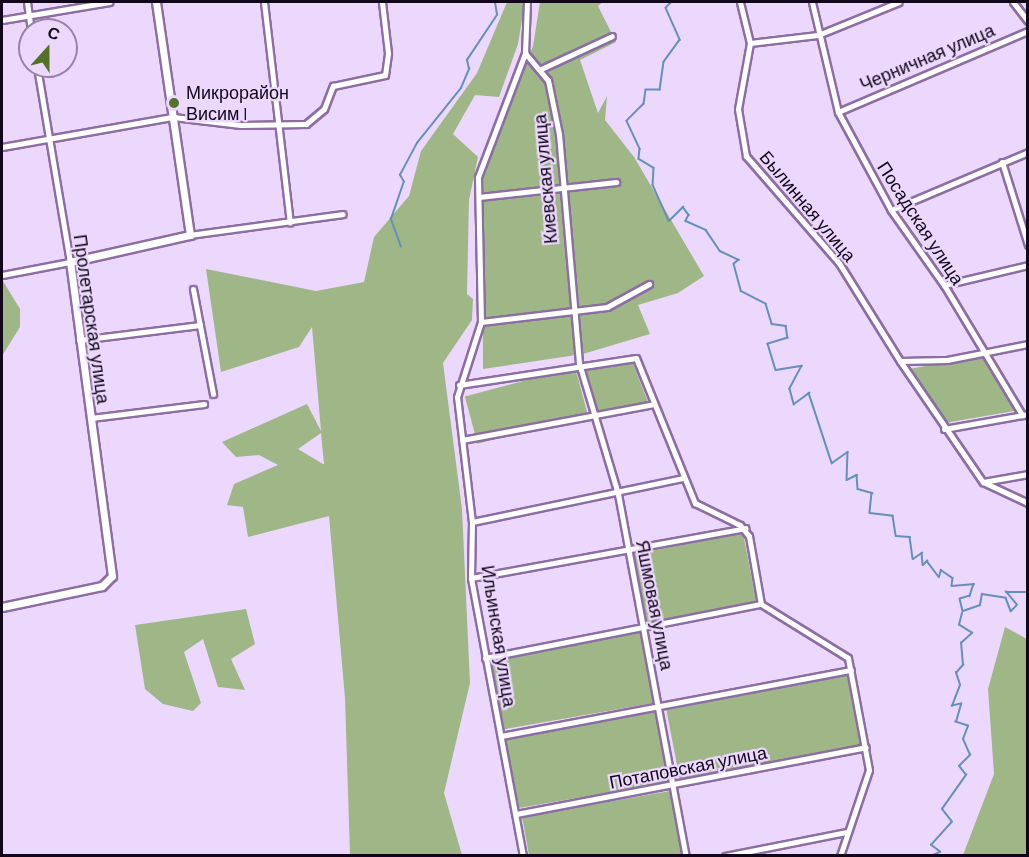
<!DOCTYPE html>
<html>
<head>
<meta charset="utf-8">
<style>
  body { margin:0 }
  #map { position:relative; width:1029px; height:857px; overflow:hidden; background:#ecd8fd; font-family:Barlow,sans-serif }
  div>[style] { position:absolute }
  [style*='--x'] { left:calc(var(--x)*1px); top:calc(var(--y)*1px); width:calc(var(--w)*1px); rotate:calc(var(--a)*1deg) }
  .green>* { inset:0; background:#9fb787; transform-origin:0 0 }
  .stream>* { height:1.5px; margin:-0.75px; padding:0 0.75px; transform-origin:0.75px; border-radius:0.75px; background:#6590bb }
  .roads { filter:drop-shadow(2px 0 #8c6da4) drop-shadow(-2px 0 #8c6da4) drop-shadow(0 2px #8c6da4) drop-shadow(0 -2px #8c6da4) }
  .minor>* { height:5px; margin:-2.5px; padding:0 2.5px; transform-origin:2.5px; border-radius:2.5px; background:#fff }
  .tertiary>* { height:7px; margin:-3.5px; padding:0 3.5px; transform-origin:3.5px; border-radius:3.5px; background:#fff }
  .dots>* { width:16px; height:16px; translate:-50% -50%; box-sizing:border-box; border:3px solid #ecd8fd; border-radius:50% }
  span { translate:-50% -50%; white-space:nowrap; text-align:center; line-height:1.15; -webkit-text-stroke:4.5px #ecd8fd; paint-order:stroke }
  .street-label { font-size:18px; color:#12061b }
  .poi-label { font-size:18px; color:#12061b }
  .left { translate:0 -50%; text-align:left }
  .frame { position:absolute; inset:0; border:3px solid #12061b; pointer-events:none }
  .north { position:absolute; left:18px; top:18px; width:60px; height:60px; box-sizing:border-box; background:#ecd8fd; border:2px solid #9584a3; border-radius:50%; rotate:21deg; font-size:16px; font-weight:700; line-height:24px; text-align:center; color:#12061b }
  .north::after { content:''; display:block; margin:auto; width:21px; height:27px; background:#517228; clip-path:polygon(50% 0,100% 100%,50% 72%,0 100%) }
</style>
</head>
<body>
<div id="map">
  <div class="green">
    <i style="clip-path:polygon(evenodd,507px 2px,525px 2px,518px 44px,499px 97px,475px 95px,453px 134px,478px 157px,469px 200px,467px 294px,473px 299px,472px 320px,443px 363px,462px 509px,470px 683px,444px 793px,462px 855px,350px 855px,345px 698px,329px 516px,248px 537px,243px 507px,227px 505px,234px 484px,278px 465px,259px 455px,236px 457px,222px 442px,307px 404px,321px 431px,312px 327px,299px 347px,221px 372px,206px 269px,316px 291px,364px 282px,374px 237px,409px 196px,421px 151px,477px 73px,507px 2px,321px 433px,324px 464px,323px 464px,298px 449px,321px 433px)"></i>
    <i style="clip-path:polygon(540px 2px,603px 2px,598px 6px,616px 42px,580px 60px,598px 113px,607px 96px,605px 120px,634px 157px,704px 276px,678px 293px,638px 305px,650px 334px,583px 354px,483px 369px,482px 179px,533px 46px)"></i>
    <i style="clip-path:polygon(3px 281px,20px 309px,20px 327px,2px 356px)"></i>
    <i style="clip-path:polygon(982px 356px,1014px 411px,945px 423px,909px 369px)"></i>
    <i style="clip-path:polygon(631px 359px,648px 402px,597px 412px,584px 366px)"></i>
    <i style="left:575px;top:367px;width:49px;height:114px;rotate:75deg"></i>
    <i style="left:743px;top:533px;width:70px;height:111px;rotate:79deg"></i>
    <i style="clip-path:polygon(246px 609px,255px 644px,231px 659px,245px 690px,218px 687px,203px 639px,184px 652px,201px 703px,193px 711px,163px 704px,145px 689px,135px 625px)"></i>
    <i style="clip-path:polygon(1005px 627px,1027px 639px,1027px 855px,963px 855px,994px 774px,988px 689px)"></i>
    <i style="left:641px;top:632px;width:72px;height:154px;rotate:80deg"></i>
    <i style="left:847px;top:675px;width:71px;height:184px;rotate:79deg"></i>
    <i style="left:655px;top:710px;width:73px;height:152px;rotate:80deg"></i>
    <i style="clip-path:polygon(670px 791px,682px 855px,529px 855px,522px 817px)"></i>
  </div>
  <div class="stream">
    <i style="--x:672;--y:2;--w:8;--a:135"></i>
    <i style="--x:666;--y:8;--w:35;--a:66"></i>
    <i style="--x:680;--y:40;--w:27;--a:126"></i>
    <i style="--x:664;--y:62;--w:28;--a:98"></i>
    <i style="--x:660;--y:90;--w:14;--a:180"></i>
    <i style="--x:646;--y:90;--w:14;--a:98"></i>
    <i style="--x:644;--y:104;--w:24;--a:135"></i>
    <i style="--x:627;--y:121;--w:31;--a:65"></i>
    <i style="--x:640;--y:149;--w:10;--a:96"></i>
    <i style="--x:639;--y:159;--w:17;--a:31"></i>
    <i style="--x:654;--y:168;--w:17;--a:93"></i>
    <i style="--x:653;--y:185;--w:39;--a:66"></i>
    <i style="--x:669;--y:221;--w:20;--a:-45"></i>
    <i style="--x:683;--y:207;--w:10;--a:53"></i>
    <i style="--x:689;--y:215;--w:7;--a:117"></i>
    <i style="--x:686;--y:221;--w:22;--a:24"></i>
    <i style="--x:706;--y:230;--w:25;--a:56"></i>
    <i style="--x:720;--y:251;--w:21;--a:25"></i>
    <i style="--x:739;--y:260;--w:6;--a:141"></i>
    <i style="--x:734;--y:264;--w:28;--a:75"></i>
    <i style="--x:741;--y:291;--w:28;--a:27"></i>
    <i style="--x:766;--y:304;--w:21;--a:73"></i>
    <i style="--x:772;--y:324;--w:14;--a:8"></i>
    <i style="--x:786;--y:326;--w:12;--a:81"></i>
    <i style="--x:788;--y:338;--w:21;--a:163"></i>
    <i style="--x:768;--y:344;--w:27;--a:73"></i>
    <i style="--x:776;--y:370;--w:26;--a:-9"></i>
    <i style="--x:802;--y:366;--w:26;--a:118"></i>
    <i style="--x:790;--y:389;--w:16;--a:75"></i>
    <i style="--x:794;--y:404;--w:19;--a:-36"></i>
    <i style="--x:809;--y:393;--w:74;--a:71.8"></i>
    <i style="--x:832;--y:463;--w:19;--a:-35"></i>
    <i style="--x:848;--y:452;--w:28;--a:92"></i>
    <i style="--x:847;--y:480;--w:11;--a:-27"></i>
    <i style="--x:857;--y:475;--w:14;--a:86"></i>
    <i style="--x:858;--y:489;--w:15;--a:16"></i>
    <i style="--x:872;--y:493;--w:20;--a:96"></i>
    <i style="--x:870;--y:513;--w:23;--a:7"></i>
    <i style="--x:893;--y:516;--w:20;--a:81"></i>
    <i style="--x:896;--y:536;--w:14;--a:4"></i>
    <i style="--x:910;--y:537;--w:22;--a:82"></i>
    <i style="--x:913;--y:559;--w:11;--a:-34"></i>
    <i style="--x:922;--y:553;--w:12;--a:85"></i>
    <i style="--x:923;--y:565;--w:6;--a:-45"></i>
    <i style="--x:927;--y:561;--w:20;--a:53"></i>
    <i style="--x:939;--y:577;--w:7;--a:-74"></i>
    <i style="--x:941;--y:570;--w:14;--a:34"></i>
    <i style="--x:953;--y:578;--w:8;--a:97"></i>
    <i style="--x:952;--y:586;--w:22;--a:-5"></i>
    <i style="--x:974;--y:584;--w:13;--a:108"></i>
    <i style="--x:970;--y:596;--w:10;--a:163"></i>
    <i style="--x:960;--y:599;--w:12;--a:76"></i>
    <i style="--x:963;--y:611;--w:18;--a:-19"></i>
    <i style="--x:980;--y:605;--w:11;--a:-80"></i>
    <i style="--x:982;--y:594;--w:24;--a:9"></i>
    <i style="--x:1006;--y:598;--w:14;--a:69"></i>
    <i style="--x:1011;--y:611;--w:8;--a:-45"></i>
    <i style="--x:1017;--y:605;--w:17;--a:-130"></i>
    <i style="--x:1006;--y:592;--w:22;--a:0"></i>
    <i style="--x:401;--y:247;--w:30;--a:-110"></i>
    <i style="--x:391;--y:219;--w:39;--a:-71"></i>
    <i style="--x:404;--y:182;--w:8;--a:-120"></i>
    <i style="--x:400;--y:175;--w:36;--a:-62"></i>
    <i style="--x:417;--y:143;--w:70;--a:-51.3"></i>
    <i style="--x:461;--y:88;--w:21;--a:-67"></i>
    <i style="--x:469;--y:69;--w:9;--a:-103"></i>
    <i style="--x:467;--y:60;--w:54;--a:-56.3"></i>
    <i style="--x:497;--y:15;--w:13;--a:-99"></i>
    <i style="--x:931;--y:856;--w:10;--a:-24"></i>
    <i style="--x:940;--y:852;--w:11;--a:-142"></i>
    <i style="--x:931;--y:845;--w:31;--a:-48"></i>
    <i style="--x:952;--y:822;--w:16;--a:-128"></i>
    <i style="--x:942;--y:809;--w:42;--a:-54.8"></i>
    <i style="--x:966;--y:775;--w:11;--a:-128"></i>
    <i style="--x:959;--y:766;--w:16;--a:-45"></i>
    <i style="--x:970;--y:755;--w:17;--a:-114"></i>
    <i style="--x:963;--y:739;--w:14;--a:-69"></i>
    <i style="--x:968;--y:726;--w:13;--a:-162"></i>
    <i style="--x:956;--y:722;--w:19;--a:-74"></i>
    <i style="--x:961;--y:704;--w:9;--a:167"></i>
    <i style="--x:952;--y:706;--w:22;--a:-69"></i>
    <i style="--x:960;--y:685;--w:13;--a:-108"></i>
    <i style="--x:956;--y:673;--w:11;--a:-49"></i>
    <i style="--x:963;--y:665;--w:22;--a:-95"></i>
    <i style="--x:961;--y:643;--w:15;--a:-42"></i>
    <i style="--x:972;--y:633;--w:15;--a:-148"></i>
    <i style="--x:959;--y:625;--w:12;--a:-76"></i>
  </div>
  <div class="roads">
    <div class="minor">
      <i style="--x:27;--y:2;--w:28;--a:82"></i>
      <i style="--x:264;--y:2;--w:222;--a:83.3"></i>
      <i style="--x:527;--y:2;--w:51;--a:92.2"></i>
      <i style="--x:525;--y:53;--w:35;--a:50"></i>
      <i style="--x:548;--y:80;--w:55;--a:78.5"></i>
      <i style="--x:559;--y:134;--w:230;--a:85"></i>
      <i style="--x:579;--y:363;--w:137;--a:73.4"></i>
      <i style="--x:618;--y:494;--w:368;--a:79.4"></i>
      <i style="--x:740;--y:2;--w:42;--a:76.3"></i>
      <i style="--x:750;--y:43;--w:67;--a:100.3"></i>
      <i style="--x:738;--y:109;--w:48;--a:80.3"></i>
      <i style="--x:746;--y:156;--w:142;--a:49"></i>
      <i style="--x:839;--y:263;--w:115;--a:58.1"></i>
      <i style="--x:900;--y:361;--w:47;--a:-1.2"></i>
      <i style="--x:947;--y:360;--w:83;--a:-11.2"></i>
      <i style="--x:812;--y:2;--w:113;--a:76.7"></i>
      <i style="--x:838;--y:112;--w:111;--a:61.6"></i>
      <i style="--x:891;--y:210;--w:92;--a:54.8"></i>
      <i style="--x:944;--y:285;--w:152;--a:59"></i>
      <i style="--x:1013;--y:2;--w:24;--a:52"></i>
      <i style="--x:2;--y:20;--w:109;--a:-9.5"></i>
      <i style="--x:750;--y:43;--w:68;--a:-6.7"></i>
      <i style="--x:818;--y:35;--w:87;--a:-22.2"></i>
      <i style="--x:541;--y:69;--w:78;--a:-24.9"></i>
      <i style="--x:838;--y:112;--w:207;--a:-23.1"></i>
      <i style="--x:2;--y:147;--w:174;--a:-10"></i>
      <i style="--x:173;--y:117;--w:68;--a:6.7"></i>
      <i style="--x:241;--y:125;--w:65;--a:-0.9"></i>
      <i style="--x:306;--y:124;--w:23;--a:-40"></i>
      <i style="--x:324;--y:109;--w:25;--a:-69"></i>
      <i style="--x:333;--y:86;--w:53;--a:-11.9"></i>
      <i style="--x:385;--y:75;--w:22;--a:-82"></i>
      <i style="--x:388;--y:53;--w:51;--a:-96.7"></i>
      <i style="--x:1002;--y:162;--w:87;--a:72.6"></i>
      <i style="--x:479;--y:197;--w:138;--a:-6.2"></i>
      <i style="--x:891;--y:210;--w:149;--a:-22.9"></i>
      <i style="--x:190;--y:235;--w:154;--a:-7.8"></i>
      <i style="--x:2;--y:275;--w:69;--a:-10.8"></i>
      <i style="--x:70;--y:262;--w:199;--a:-99.6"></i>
      <i style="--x:944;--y:285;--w:86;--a:-13.4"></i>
      <i style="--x:193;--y:289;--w:107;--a:79.2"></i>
      <i style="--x:481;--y:322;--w:127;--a:-6.8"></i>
      <i style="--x:607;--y:307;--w:48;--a:-28.7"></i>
      <i style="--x:79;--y:340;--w:122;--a:-7.1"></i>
      <i style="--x:900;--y:361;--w:147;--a:55.6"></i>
      <i style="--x:983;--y:482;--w:50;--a:25"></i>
      <i style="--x:459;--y:385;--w:179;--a:-8.7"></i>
      <i style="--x:636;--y:358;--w:157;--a:67.9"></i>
      <i style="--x:695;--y:503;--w:50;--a:26.1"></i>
      <i style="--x:740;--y:525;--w:14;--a:51"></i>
      <i style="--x:749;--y:536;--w:69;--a:80"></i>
      <i style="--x:761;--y:604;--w:102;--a:31.8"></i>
      <i style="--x:848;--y:658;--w:114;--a:79.4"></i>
      <i style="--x:869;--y:770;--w:91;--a:108.6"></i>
      <i style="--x:91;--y:418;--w:114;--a:-7.1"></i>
      <i style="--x:944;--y:429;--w:85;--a:-10.1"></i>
      <i style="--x:462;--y:440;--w:195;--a:-10.6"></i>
      <i style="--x:983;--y:482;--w:46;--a:-10.1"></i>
      <i style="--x:472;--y:522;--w:216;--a:-11.8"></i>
      <i style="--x:471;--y:578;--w:279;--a:-10.3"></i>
      <i style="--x:485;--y:658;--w:281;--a:-11.1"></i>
      <i style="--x:501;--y:736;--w:356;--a:-10.7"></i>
      <i style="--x:516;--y:814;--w:356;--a:-10.8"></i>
      <i style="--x:523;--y:856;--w:283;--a:-100.6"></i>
      <i style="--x:471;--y:578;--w:56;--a:-89"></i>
      <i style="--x:472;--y:522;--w:126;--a:-96.8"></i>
      <i style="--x:457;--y:397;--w:79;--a:-72.3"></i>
      <i style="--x:481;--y:322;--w:145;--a:-91.2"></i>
      <i style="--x:478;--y:177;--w:133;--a:-69.2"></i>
      <i style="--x:725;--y:856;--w:123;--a:-11.2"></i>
    </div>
    <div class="tertiary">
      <i style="--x:2;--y:607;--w:102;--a:-11.9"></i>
      <i style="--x:102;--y:586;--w:14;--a:-45"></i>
      <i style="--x:112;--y:576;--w:317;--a:-97.6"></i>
      <i style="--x:70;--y:262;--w:123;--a:-12.7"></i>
      <i style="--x:190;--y:235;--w:235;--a:-98.3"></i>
    </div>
  </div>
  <div class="dots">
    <i style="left:174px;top:103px;background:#517228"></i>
  </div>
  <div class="street-label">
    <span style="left:927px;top:57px;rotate:-23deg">Черничная улица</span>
    <span style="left:545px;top:179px;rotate:-95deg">Киевская улица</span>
    <span style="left:808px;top:206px;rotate:50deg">Былинная улица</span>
    <span style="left:921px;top:223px;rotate:57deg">Посадская улица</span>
    <span style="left:92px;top:319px;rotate:82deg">Пролетарская улица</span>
    <span style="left:655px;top:605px;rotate:79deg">Яшмовая улица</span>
    <span style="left:499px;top:636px;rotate:81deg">Ильинская улица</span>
    <span style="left:688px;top:767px;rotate:-11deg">Потаповская улица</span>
  </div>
  <div class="poi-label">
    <span class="left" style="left:186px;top:103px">Микрорайон<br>Висим I</span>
  </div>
  <div class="frame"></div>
  <div class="north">С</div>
</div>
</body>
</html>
